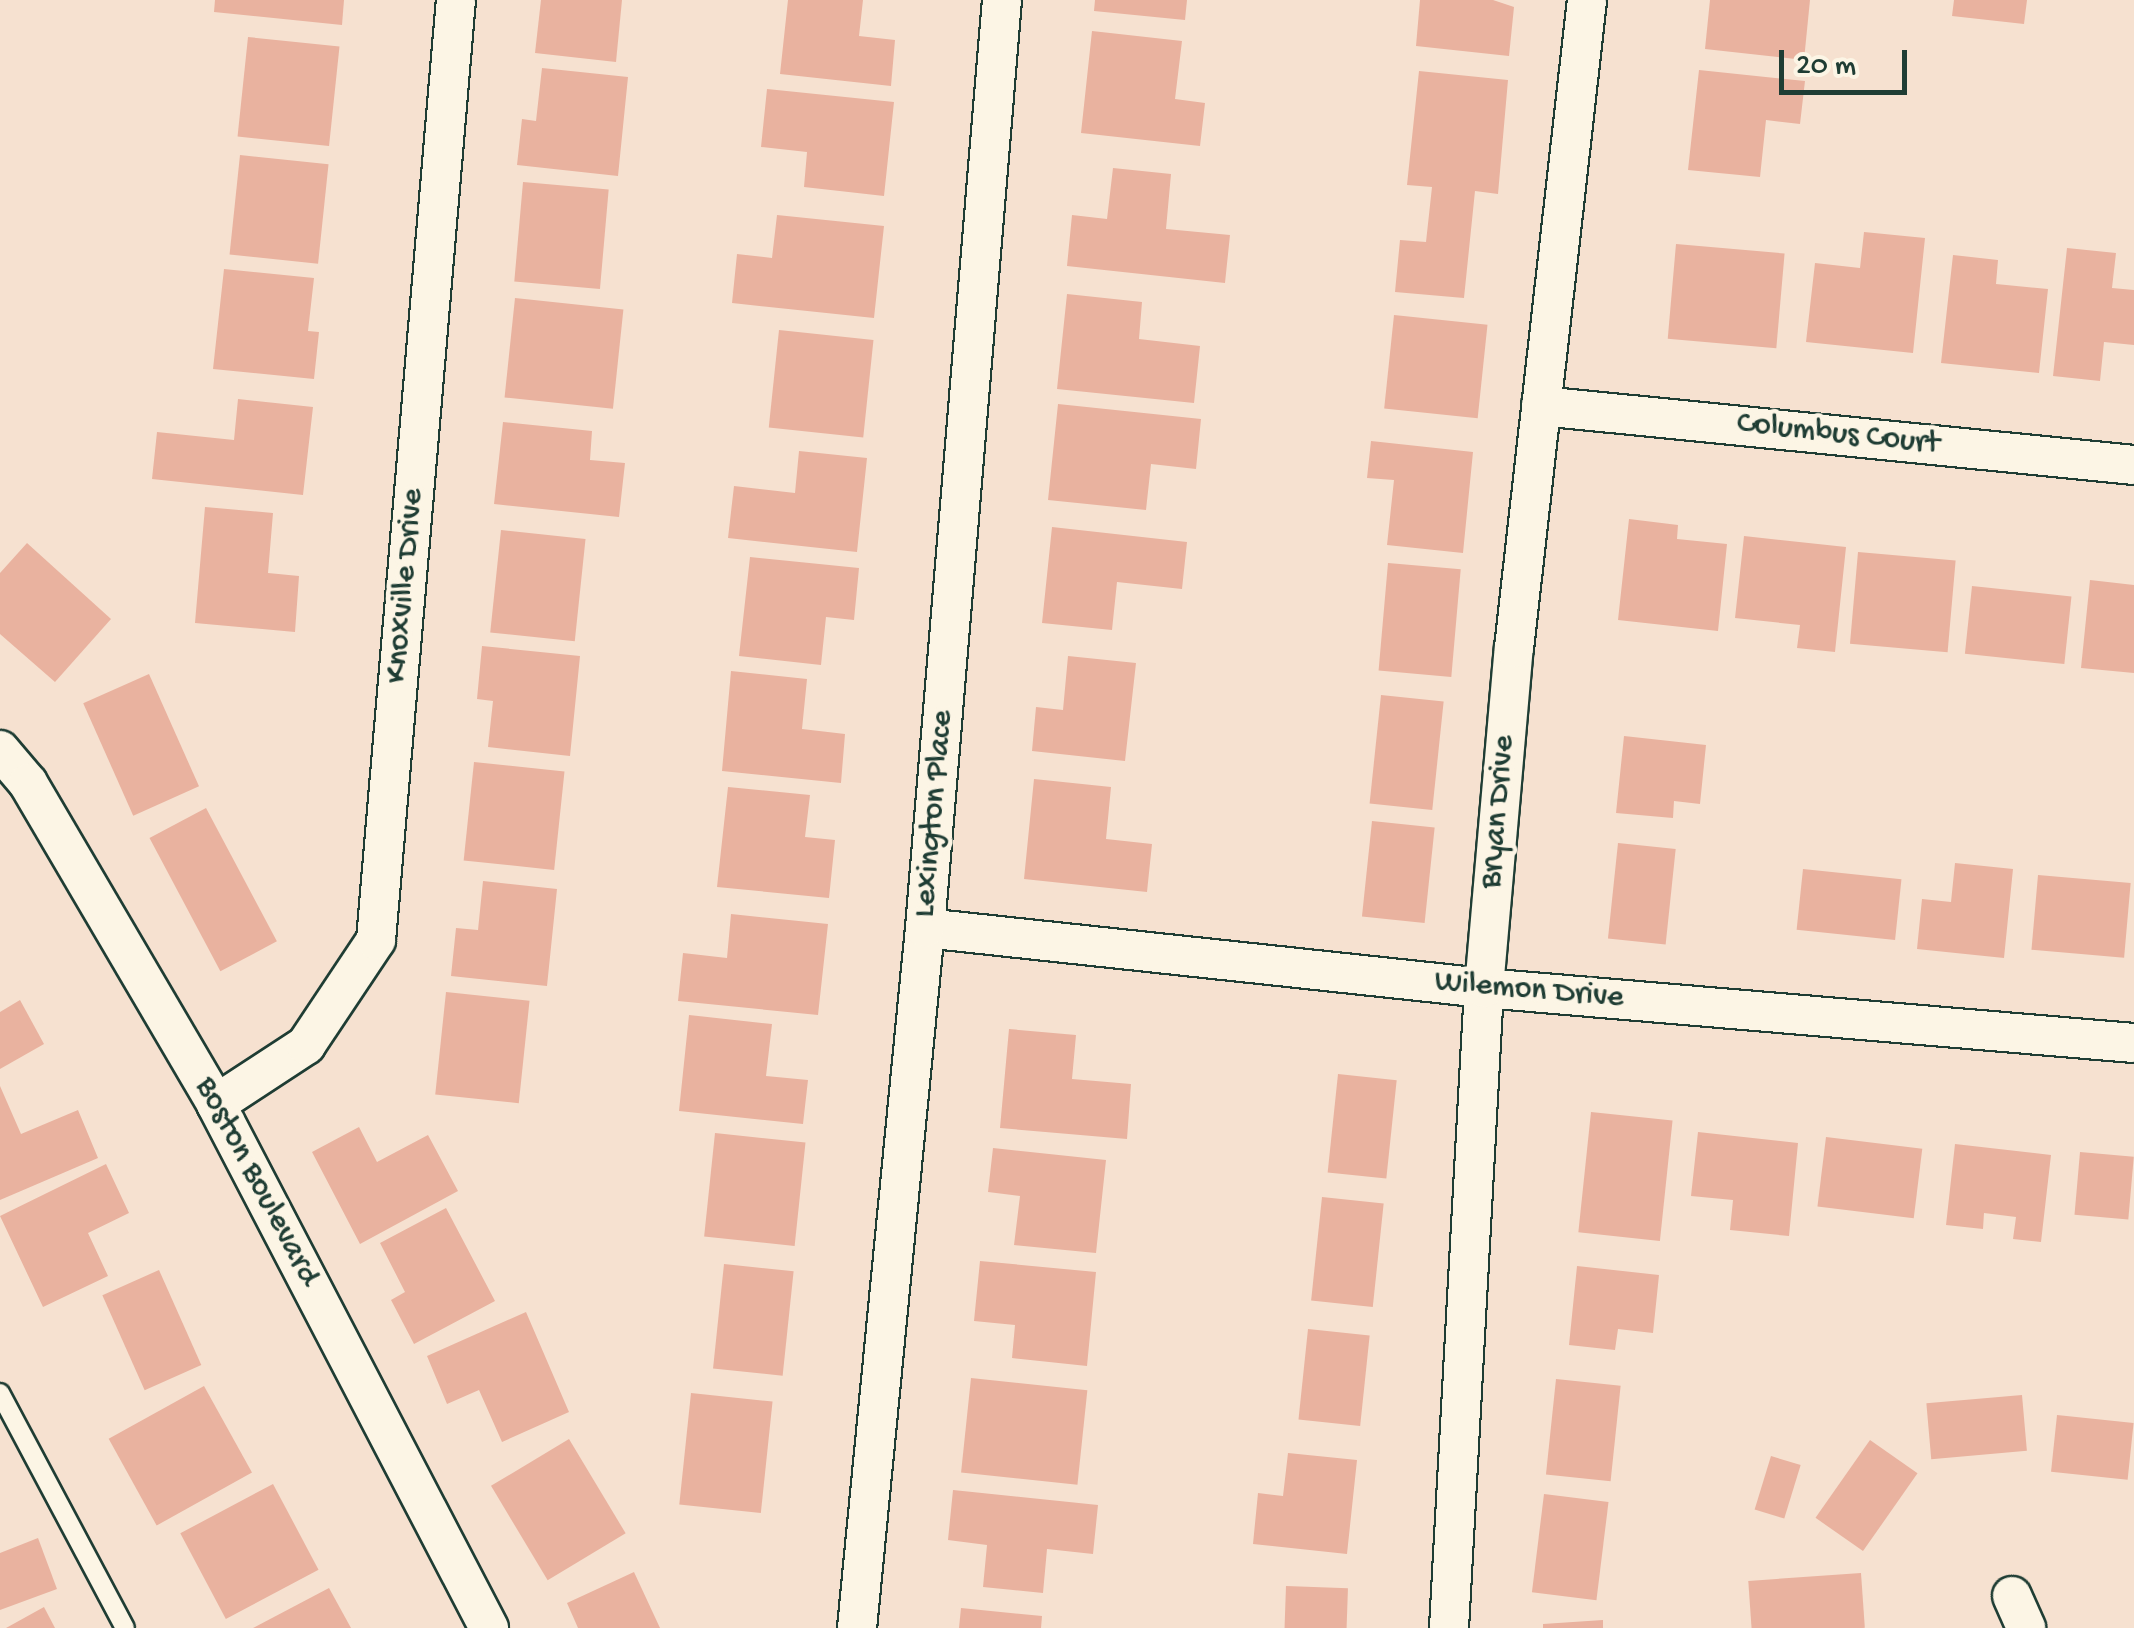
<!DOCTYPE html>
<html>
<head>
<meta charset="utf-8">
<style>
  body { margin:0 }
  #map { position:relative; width:2134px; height:1628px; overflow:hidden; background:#f6e1d0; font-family:"Gochi Hand",sans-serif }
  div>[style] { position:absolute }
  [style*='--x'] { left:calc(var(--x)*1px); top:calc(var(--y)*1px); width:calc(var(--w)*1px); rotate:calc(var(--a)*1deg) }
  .building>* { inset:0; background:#e9b29f; transform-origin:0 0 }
  .roads { filter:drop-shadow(2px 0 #1f3d34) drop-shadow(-2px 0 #1f3d34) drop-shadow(0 2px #1f3d34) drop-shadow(0 -2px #1f3d34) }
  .lane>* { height:18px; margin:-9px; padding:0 9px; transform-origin:9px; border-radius:9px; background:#fcf5e5 }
  .street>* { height:38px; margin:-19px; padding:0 19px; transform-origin:19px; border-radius:19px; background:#fcf5e5 }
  span { translate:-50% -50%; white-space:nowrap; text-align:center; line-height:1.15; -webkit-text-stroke:9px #fcf5e5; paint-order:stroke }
  .street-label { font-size:32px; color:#1f3d34 }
  .scale { position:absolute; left:1779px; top:50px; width:128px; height:45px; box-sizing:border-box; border:5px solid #1f3d34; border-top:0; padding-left:12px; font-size:30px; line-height:35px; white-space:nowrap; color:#1f3d34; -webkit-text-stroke:8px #fcf5e5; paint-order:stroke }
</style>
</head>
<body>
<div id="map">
  <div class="building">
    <i style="clip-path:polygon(215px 0,344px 0,342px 25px,214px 12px)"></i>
    <i style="clip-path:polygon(541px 0,622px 0,616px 62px,535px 53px)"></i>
    <i style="clip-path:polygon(788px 0,863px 0,859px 36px,895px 40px,891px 86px,780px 74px)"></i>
    <i style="clip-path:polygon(1095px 0,1187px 0,1185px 20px,1094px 11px)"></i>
    <i style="clip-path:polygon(1420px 0,1493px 0,1514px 7px,1509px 56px,1416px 46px)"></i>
    <i style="clip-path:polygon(1710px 0,1810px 0,1804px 60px,1705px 49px)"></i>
    <i style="clip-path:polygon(1954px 0,2027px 0,2024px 24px,1952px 16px)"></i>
    <i style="clip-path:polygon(1092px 31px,1182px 41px,1175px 99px,1205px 103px,1200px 146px,1081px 133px)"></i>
    <i style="left:248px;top:37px;width:92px;height:100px;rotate:6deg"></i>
    <i style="clip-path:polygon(542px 68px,628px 77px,618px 176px,517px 165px,522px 119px,536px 121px)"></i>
    <i style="clip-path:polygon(1699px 70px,1805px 81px,1800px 124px,1766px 120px,1760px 177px,1688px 170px)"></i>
    <i style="clip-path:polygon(1419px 71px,1508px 80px,1498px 194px,1475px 191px,1464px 298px,1395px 292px,1400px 240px,1426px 242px,1432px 187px,1407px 185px)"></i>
    <i style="clip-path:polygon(767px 89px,894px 102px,884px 196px,804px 187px,807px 152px,761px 147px)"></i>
    <i style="left:240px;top:155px;width:89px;height:100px;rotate:6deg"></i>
    <i style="clip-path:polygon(1113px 168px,1171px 174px,1166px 229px,1230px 235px,1225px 283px,1067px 266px,1072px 215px,1107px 219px)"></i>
    <i style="left:523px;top:182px;width:86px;height:100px;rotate:5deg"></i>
    <i style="clip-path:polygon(777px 215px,884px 226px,874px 318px,732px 303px,737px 254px,772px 258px)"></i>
    <i style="clip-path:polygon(1864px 232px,1925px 238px,1913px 353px,1806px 342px,1815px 263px,1860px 268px)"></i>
    <i style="left:1676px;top:244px;width:109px;height:95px;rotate:5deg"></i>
    <i style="clip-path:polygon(2067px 248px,2116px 253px,2112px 288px,2134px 290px,2134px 345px,2104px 342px,2100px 381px,2053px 376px)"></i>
    <i style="clip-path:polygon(1953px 255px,1998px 260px,1996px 284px,2048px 289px,2039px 373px,1941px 363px)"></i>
    <i style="clip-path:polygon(224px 269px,314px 278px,308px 331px,319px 332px,314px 379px,213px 369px)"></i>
    <i style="clip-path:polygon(1067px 294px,1142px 302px,1139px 339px,1200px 346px,1194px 403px,1057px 389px)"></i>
    <i style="left:515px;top:298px;width:109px;height:100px;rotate:6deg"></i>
    <i style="left:1394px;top:315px;width:94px;height:94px;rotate:6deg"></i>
    <i style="left:779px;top:330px;width:95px;height:98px;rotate:6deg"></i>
    <i style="clip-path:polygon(238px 399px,313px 407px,303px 495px,152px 479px,157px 432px,234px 440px)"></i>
    <i style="clip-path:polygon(1058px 404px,1201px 419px,1196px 469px,1151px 464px,1146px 510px,1048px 500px)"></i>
    <i style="clip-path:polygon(503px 422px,592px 431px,590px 460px,625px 463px,619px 517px,494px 504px)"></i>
    <i style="clip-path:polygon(1371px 441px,1473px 452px,1463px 553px,1387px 545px,1394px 480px,1367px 478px)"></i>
    <i style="clip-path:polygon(799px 451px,867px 458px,857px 552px,728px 538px,734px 486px,795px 493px)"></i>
    <i style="clip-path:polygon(205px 507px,273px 513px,268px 573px,299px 576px,295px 632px,195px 623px)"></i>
    <i style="clip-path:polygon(1629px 519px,1678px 525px,1677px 539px,1727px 544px,1718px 631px,1618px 620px)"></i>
    <i style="clip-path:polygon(1052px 527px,1187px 542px,1182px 589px,1117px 582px,1112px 630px,1042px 623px)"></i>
    <i style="left:501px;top:530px;width:85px;height:103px;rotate:6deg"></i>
    <i style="clip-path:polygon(1744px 536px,1846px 547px,1835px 652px,1797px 648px,1800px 625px,1735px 618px)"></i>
    <i style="clip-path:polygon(27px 543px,111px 619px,55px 682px,0 634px,0 573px)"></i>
    <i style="left:1858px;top:552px;width:98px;height:92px;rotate:5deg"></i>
    <i style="clip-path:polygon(750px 557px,859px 568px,854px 620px,826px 617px,821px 665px,739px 656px)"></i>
    <i style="left:1388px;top:563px;width:73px;height:108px;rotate:5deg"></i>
    <i style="clip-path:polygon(2090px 580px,2134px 585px,2134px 673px,2081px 668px)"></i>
    <i style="left:1972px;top:586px;width:100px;height:68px;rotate:6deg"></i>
    <i style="clip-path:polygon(482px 646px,580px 656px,570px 756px,488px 747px,493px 701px,477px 699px)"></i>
    <i style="clip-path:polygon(1068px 656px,1136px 663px,1125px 761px,1032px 751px,1036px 707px,1063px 710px)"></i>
    <i style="clip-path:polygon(731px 671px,807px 679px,802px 729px,845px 734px,841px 783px,722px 771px)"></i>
    <i style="left:149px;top:674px;width:123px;height:72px;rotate:66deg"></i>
    <i style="left:1381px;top:695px;width:63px;height:109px;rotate:6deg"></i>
    <i style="clip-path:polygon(1624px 736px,1706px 745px,1700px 804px,1674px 801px,1673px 818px,1616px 813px)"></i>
    <i style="left:474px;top:762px;width:91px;height:99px;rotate:6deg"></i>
    <i style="clip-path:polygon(1034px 779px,1111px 787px,1106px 839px,1152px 844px,1147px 892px,1024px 879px)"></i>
    <i style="clip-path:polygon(728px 787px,810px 795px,805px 837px,835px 840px,829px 898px,717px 887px)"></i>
    <i style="left:206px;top:808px;width:151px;height:64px;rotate:62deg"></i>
    <i style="left:1372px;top:821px;width:63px;height:96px;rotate:6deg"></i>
    <i style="left:1618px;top:843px;width:58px;height:96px;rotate:6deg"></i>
    <i style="clip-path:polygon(1955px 863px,2013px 869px,2004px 958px,1917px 949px,1922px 899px,1951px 902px)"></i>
    <i style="left:1803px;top:869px;width:99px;height:61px;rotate:6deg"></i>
    <i style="left:2038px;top:875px;width:93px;height:75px;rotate:5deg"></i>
    <i style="clip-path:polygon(483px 881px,557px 889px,547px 986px,451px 976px,456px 928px,478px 930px)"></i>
    <i style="clip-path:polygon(731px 914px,828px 924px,818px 1015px,678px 1001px,683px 953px,727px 958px)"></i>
    <i style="left:446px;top:992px;width:84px;height:103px;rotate:6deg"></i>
    <i style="clip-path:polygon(20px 1000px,44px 1044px,0 1069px,0 1012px)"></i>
    <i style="clip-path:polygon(689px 1015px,772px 1024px,766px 1076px,808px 1080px,803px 1124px,679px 1111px)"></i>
    <i style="clip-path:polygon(1009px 1029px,1076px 1035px,1072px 1079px,1131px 1084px,1127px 1139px,1000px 1128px)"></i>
    <i style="left:1338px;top:1074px;width:59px;height:99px;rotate:6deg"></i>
    <i style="clip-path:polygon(0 1086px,21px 1134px,78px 1110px,98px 1158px,0 1200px)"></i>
    <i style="left:1591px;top:1112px;width:82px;height:121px;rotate:6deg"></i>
    <i style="clip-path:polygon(359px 1127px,377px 1162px,428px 1135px,458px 1191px,360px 1244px,312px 1152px)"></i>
    <i style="clip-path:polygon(1698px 1132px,1798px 1143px,1789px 1236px,1730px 1230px,1733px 1200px,1691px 1196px)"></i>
    <i style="left:715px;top:1133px;width:91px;height:104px;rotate:6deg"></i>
    <i style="left:1826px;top:1137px;width:97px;height:70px;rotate:7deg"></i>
    <i style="clip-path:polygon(1955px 1144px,2051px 1155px,2041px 1242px,2013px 1239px,2016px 1217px,1984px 1213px,1983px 1229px,1946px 1225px)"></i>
    <i style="clip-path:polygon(993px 1148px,1106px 1160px,1096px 1253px,1014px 1245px,1020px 1196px,988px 1192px)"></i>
    <i style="left:2080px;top:1152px;width:54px;height:63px;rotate:5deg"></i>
    <i style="clip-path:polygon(106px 1164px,129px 1213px,88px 1233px,108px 1276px,43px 1307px,0 1216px)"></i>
    <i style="left:1322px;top:1197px;width:62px;height:104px;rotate:6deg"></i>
    <i style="clip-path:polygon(446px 1208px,495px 1301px,414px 1344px,391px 1300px,405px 1292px,380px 1243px)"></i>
    <i style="clip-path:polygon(980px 1261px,1096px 1272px,1087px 1366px,1012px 1358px,1015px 1325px,974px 1321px)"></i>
    <i style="left:724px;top:1264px;width:70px;height:105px;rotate:6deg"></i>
    <i style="clip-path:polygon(1577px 1266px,1659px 1275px,1653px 1333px,1618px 1329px,1615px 1350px,1569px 1345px)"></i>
    <i style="left:159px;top:1270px;width:104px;height:62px;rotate:66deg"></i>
    <i style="clip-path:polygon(526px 1312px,569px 1412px,502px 1442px,479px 1390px,447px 1404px,427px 1356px)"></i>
    <i style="left:1308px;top:1329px;width:62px;height:91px;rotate:6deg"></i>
    <i style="left:971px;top:1378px;width:117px;height:95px;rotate:6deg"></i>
    <i style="left:1556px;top:1379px;width:65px;height:96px;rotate:6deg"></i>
    <i style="left:204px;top:1386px;width:99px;height:109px;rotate:61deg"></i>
    <i style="left:691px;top:1393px;width:82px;height:112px;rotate:6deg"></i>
    <i style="left:2022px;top:1395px;width:56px;height:96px;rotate:85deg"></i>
    <i style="left:2057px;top:1415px;width:77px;height:57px;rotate:6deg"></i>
    <i style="left:569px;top:1439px;width:110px;height:91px;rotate:59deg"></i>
    <i style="left:1870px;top:1440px;width:58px;height:95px;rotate:35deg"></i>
    <i style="clip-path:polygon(1288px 1453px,1357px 1460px,1347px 1554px,1253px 1544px,1258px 1493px,1283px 1496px)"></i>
    <i style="left:1771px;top:1456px;width:31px;height:56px;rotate:17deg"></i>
    <i style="left:273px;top:1484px;width:97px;height:105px;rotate:62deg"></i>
    <i style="clip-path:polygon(953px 1490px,1098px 1505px,1093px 1554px,1047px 1549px,1043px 1593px,983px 1587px,987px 1545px,948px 1540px)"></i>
    <i style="left:1544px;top:1494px;width:65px;height:99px;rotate:7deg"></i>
    <i style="clip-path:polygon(38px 1538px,57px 1589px,0 1610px,0 1553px)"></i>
    <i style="clip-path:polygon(634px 1572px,660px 1628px,578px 1628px,567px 1603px)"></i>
    <i style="left:1861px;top:1573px;width:55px;height:113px;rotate:86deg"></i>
    <i style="left:1286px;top:1586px;width:62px;height:42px;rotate:2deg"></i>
    <i style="clip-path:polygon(329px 1588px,351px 1628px,253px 1628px)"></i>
    <i style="clip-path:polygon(44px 1607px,55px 1628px,6px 1628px)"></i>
    <i style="clip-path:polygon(961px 1608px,1042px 1616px,1041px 1628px,959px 1628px)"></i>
    <i style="clip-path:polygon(1603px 1620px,1603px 1628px,1543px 1628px,1543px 1624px)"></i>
  </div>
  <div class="roads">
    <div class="lane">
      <i style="--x:0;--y:1393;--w:266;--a:62"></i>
    </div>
    <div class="street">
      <i style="--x:1541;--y:406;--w:596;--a:5.68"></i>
      <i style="--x:0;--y:750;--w:43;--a:49.7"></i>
      <i style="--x:28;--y:783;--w:372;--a:59.6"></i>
      <i style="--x:216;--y:1104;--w:591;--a:62.48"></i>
      <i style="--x:925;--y:928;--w:562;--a:6.13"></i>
      <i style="--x:1484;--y:988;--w:652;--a:4.84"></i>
      <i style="--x:216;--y:1104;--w:108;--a:-33.2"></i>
      <i style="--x:306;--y:1045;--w:126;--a:-56.3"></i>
      <i style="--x:376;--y:940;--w:943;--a:-85.14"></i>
      <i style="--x:2012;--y:1596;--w:35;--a:66"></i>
      <i style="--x:857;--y:1628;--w:703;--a:-84.45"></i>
      <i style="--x:925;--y:928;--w:931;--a:-85.26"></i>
      <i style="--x:1449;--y:1628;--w:641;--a:-86.87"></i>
      <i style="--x:1484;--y:988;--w:341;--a:-85"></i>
      <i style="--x:1514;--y:648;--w:652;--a:-83.57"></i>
    </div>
  </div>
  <div class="street-label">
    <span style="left:1838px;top:435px;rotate:6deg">Columbus Court</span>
    <span style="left:406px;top:586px;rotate:-85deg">Knoxville Drive</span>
    <span style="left:1499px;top:812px;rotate:-85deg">Bryan Drive</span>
    <span style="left:935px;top:814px;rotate:-85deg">Lexington Place</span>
    <span style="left:1529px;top:991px;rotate:5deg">Wilemon Drive</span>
    <span style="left:256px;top:1182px;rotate:62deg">Boston Boulevard</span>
  </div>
  <div class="scale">20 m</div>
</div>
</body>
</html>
